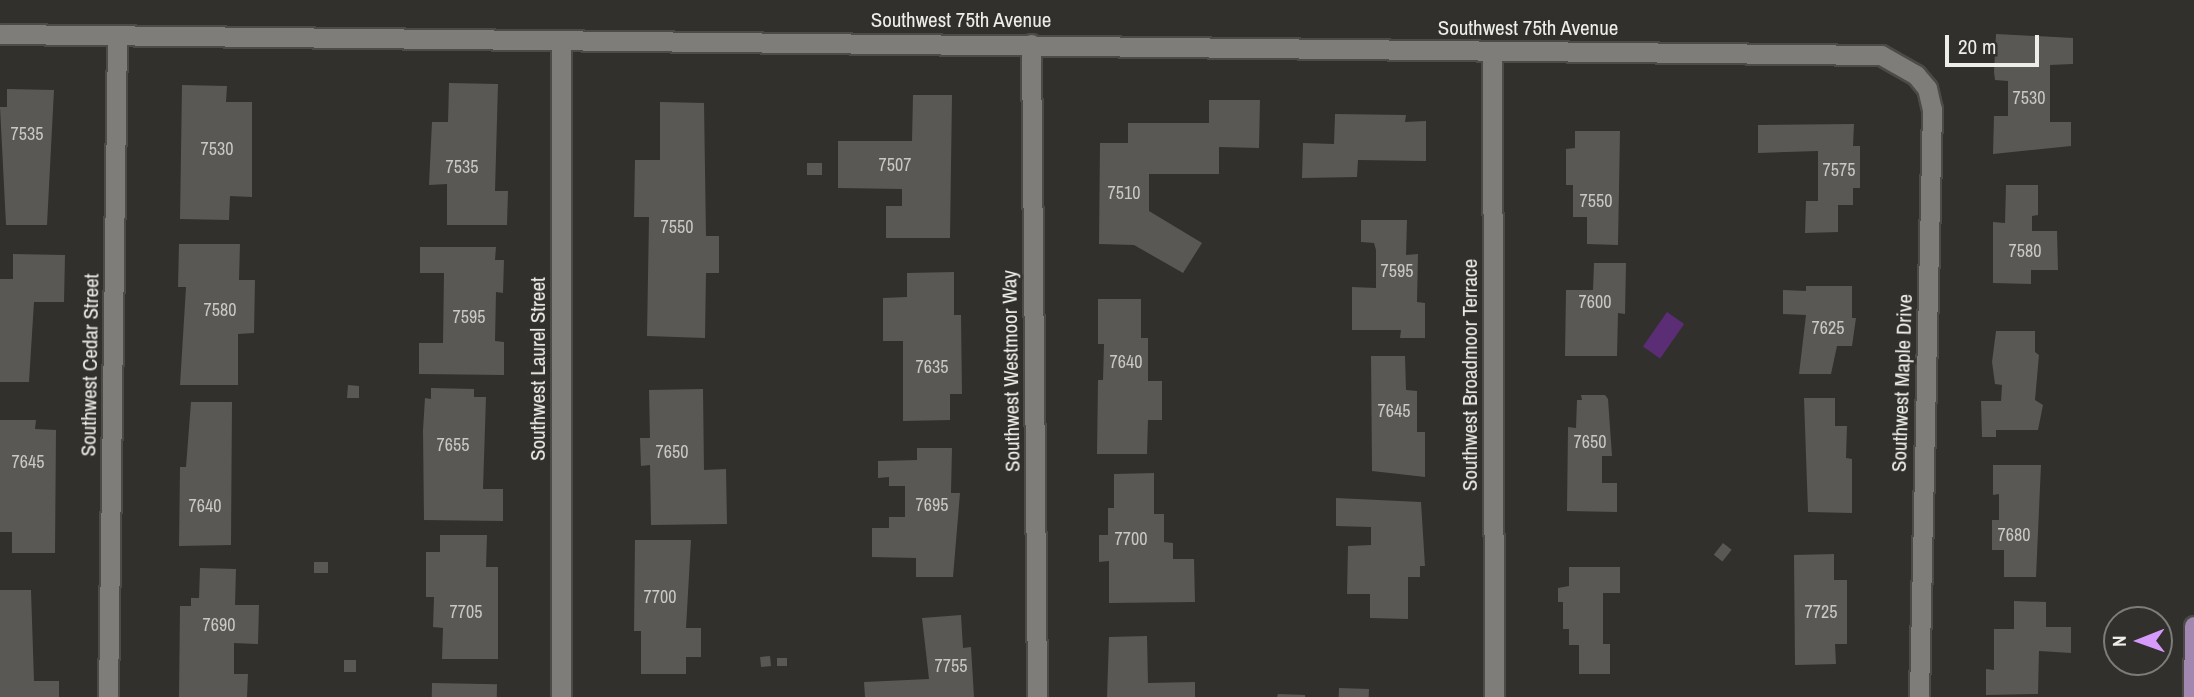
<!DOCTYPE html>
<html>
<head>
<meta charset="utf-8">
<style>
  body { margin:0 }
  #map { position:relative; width:2194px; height:697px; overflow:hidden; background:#31302c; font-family:"Archivo Narrow",sans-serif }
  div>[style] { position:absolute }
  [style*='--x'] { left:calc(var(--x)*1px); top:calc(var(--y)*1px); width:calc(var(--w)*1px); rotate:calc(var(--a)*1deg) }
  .water>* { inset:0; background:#5b2d75; transform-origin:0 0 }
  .building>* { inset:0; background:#595854; transform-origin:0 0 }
  .roads { filter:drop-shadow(2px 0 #4c4b47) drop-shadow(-2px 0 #4c4b47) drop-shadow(0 2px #4c4b47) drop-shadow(0 -2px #4c4b47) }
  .minor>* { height:19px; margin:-9.5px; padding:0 9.5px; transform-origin:9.5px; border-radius:9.5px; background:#7f7d79 }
  .primary>* { height:19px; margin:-9.5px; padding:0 9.5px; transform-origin:9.5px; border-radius:9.5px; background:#a288b0 }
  span { translate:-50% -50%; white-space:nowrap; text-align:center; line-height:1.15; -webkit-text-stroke:5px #31302c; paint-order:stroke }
  .number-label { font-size:18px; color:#c8c8c4 }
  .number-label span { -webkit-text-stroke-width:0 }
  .street-label { font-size:21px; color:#ededea }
  .north { position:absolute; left:2103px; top:606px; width:70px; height:70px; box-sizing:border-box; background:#31302c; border:2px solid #7c7c78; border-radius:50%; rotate:269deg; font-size:19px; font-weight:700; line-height:28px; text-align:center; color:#ededea }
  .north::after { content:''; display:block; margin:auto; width:24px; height:32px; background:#d69bfa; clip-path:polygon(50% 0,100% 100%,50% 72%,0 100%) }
  .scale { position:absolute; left:1945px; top:35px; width:94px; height:32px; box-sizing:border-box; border:4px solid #ededea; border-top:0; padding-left:9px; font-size:21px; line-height:24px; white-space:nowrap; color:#ededea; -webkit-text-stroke:5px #31302c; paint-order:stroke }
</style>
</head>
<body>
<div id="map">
  <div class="water">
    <i style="left:1667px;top:312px;width:21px;height:42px;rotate:35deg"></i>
  </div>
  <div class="building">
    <i style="clip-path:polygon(1996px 34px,2073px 38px,2073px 64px,2050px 65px,2050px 122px,2071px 122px,2071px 146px,1993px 154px,1994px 116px,2008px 116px,2008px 81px,1995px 80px,1994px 72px)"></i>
    <i style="clip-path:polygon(449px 83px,498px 84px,495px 191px,508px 191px,507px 225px,447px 225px,447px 184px,429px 185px,432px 122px,448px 122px)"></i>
    <i style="clip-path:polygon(182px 85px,227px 86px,226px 102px,252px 102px,252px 197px,230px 196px,229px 220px,180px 219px)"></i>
    <i style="clip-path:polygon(7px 89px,54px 90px,47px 225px,6px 225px,0 107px,7px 107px)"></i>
    <i style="clip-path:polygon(913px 95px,952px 95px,950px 238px,886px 238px,886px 206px,902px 206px,902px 189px,838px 188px,838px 141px,912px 141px)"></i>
    <i style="clip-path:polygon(1209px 100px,1260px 100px,1259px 148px,1219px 147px,1219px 174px,1149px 174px,1149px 211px,1202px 243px,1183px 273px,1134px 245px,1099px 244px,1100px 143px,1128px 143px,1128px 123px,1209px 123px)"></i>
    <i style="clip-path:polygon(660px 102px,704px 103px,706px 236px,719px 236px,719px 273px,706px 273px,705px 338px,647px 336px,649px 217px,634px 217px,635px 160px,660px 160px)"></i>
    <i style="clip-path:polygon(1335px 114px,1406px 115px,1405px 122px,1426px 121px,1426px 161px,1358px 160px,1357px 177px,1302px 178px,1303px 143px,1334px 144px)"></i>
    <i style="clip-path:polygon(1854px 124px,1853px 146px,1860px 146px,1860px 188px,1853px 188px,1853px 205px,1838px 205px,1838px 232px,1805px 233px,1806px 201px,1818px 201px,1818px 151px,1758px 153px,1758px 125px)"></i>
    <i style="clip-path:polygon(1575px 131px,1620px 131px,1618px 245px,1587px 244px,1587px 217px,1573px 217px,1573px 185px,1566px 185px,1566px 149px,1575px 148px)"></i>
    <i style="left:807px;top:163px;width:15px;height:12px"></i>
    <i style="clip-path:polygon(2006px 185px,2038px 185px,2038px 215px,2032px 216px,2032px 231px,2057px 231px,2058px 270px,2031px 270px,2031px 284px,1993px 283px,1993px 222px,2005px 223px)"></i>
    <i style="clip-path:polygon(1361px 220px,1407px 220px,1406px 255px,1418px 254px,1417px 302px,1425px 303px,1425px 338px,1400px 338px,1401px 330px,1352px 330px,1352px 287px,1376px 288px,1376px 250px,1374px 243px,1361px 242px)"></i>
    <i style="clip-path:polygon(179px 244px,240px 244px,239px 280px,255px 280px,254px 333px,238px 334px,238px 385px,180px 385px,186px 287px,178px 287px)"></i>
    <i style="clip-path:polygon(420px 247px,496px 247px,495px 260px,504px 260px,503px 293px,496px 292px,495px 341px,504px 342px,504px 375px,419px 374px,419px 343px,443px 343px,444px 273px,420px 273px)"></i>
    <i style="clip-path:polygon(13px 254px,65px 255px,64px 302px,34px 302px,29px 382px,0 382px,0 279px,13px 279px)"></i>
    <i style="clip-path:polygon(1594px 263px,1626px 263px,1625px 314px,1618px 313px,1617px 356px,1565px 356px,1566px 290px,1593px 290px)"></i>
    <i style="clip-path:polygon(954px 272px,954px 315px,961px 315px,962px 394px,950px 394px,950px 420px,903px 421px,903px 341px,883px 341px,883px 298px,907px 297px,907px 273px)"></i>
    <i style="clip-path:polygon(1806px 286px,1852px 286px,1852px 318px,1856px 318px,1852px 346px,1837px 346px,1831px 374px,1799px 374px,1806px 315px,1783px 314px,1783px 290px,1806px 291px)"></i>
    <i style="clip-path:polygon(1098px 299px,1141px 299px,1141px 338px,1148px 338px,1148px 381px,1162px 381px,1162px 420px,1148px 420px,1147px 454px,1097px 454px,1098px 380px,1103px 380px,1104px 344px,1098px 344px)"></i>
    <i style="clip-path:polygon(1996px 331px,2035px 331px,2035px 352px,2039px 355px,2035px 400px,2043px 405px,2038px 430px,1996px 430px,1996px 437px,1982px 437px,1981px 401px,2001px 401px,2002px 385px,1995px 384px,1992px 362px)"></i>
    <i style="clip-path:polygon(1371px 356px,1405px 356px,1406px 390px,1417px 391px,1417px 432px,1425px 432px,1425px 477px,1372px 471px)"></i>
    <i style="clip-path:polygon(348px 385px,359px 386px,359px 398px,347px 398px)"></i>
    <i style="clip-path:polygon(431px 388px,474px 389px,474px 397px,486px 397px,483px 489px,503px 489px,503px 521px,424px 520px,423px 430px,425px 398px,431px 399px)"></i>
    <i style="clip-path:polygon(703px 389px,704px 470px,726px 469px,727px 524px,651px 525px,650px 465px,641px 466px,640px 438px,650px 438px,649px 390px)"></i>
    <i style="clip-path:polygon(1581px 395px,1605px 395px,1608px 399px,1612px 456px,1602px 456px,1602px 483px,1617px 483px,1617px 512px,1567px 511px,1568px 427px,1576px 428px,1577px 400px,1582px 400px)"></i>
    <i style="clip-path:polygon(1804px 398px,1835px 398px,1835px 426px,1847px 426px,1846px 458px,1852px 459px,1852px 513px,1808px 512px)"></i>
    <i style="clip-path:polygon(191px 402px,232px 402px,231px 545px,179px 546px,180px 467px,186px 467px)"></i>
    <i style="clip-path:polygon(0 420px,36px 420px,35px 429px,56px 430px,55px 553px,12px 553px,12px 532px,0 532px)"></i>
    <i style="clip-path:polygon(917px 448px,952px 448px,951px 493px,960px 493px,953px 577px,916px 577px,916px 558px,872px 557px,872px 528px,889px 528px,889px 517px,905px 517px,905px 486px,889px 486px,889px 477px,878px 478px,878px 461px,917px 460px)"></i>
    <i style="clip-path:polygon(1993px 465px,2041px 465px,2036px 577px,2004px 577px,2004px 550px,1992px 550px,1992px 520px,1999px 520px,1999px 494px,1993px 495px)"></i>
    <i style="clip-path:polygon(1154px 473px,1154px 514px,1164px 514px,1164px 542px,1173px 543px,1173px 559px,1194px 559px,1195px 602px,1109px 603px,1109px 561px,1099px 562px,1099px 535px,1108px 535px,1108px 508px,1114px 508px,1114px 474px)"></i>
    <i style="clip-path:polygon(1336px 498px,1421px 502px,1425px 566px,1420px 566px,1420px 577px,1408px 577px,1408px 619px,1370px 618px,1370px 594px,1347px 594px,1348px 546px,1371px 545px,1371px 527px,1336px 526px)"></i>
    <i style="clip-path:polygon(440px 535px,487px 535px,486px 567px,498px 567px,498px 659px,442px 659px,443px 628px,433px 627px,434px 597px,426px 597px,426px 552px,440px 552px)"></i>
    <i style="clip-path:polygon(635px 540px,691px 540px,686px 628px,701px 628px,701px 657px,686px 657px,686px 674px,641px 674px,641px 631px,634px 631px)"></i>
    <i style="left:1723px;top:543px;width:11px;height:15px;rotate:38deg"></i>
    <i style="clip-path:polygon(1834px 554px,1834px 580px,1847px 580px,1847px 644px,1835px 644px,1836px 664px,1795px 665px,1794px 555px)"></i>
    <i style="left:314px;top:562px;width:14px;height:11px"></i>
    <i style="clip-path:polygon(1569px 567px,1620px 567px,1620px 593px,1603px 593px,1603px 644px,1610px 644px,1610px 674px,1579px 674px,1579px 645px,1569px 645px,1569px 629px,1563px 629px,1563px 602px,1558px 602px,1558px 588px,1569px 586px)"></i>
    <i style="clip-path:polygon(200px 568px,236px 569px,235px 605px,259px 605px,258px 644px,234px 643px,234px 674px,248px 674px,247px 697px,179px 697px,180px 606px,191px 606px,191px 598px,199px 598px)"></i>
    <i style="clip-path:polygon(0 590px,31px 590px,34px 681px,59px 681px,59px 697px,0 697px)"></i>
    <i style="clip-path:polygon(2014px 601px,2046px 602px,2046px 627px,2071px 627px,2071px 653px,2039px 651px,2038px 694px,1986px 695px,1986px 669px,1994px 670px,1994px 629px,2014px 629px)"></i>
    <i style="clip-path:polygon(961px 615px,963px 648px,971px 647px,974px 697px,865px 697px,864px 682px,929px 679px,922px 618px)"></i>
    <i style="clip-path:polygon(1147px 636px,1148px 683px,1195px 682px,1195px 697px,1107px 697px,1109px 637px)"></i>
    <i style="left:770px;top:656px;width:10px;height:10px;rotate:84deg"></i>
    <i style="left:777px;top:658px;width:10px;height:8px"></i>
    <i style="left:344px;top:660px;width:12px;height:12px"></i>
    <i style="left:432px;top:683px;width:65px;height:14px;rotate:1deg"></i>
    <i style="left:1339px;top:688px;width:30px;height:9px;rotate:2deg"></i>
    <i style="clip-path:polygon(1278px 694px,1305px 695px,1305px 697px,1277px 697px)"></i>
  </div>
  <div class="roads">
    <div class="minor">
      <i style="--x:0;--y:34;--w:1881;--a:0.64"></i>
      <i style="--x:1881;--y:55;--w:40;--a:29.7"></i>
      <i style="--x:1916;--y:75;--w:17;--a:50"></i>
      <i style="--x:1927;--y:88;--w:22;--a:77"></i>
      <i style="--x:1932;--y:109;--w:588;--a:91.27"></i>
      <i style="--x:561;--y:40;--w:657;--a:90"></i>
      <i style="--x:1031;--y:44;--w:653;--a:89.47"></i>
      <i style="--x:1492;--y:52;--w:645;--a:89.82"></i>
      <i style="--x:108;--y:697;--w:662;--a:-89.22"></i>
    </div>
    <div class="primary">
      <i style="--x:2193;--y:697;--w:71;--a:-89.2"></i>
    </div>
  </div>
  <div class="number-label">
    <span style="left:2029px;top:98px">7530</span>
    <span style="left:27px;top:134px">7535</span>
    <span style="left:217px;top:149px">7530</span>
    <span style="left:895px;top:165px">7507</span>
    <span style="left:462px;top:167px">7535</span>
    <span style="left:1839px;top:170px">7575</span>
    <span style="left:1124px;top:193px">7510</span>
    <span style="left:1596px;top:201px">7550</span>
    <span style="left:677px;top:227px">7550</span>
    <span style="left:2025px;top:251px">7580</span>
    <span style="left:1397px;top:271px">7595</span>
    <span style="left:1595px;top:302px">7600</span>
    <span style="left:220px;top:310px">7580</span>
    <span style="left:469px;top:317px">7595</span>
    <span style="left:1828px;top:328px">7625</span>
    <span style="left:1126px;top:362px">7640</span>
    <span style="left:932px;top:367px">7635</span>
    <span style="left:1394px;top:411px">7645</span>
    <span style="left:1590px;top:442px">7650</span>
    <span style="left:453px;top:445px">7655</span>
    <span style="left:672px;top:452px">7650</span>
    <span style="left:28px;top:462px">7645</span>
    <span style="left:932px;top:505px">7695</span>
    <span style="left:205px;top:506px">7640</span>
    <span style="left:2014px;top:535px">7680</span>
    <span style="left:1131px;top:539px">7700</span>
    <span style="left:660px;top:597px">7700</span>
    <span style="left:466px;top:612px">7705</span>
    <span style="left:1821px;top:612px">7725</span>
    <span style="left:219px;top:625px">7690</span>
    <span style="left:951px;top:666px">7755</span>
  </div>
  <div class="street-label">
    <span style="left:961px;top:20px">Southwest 75th Avenue</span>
    <span style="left:1528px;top:28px">Southwest 75th Avenue</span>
    <span style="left:90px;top:365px;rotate:-89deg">Southwest Cedar Street</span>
    <span style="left:538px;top:369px;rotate:-90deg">Southwest Laurel Street</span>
    <span style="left:1011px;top:371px;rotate:-91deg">Southwest Westmoor Way</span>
    <span style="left:1470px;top:375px;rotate:-90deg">Southwest Broadmoor Terrace</span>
    <span style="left:1902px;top:383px;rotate:-88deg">Southwest Maple Drive</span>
  </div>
  <div class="north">N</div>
  <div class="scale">20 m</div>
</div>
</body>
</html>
